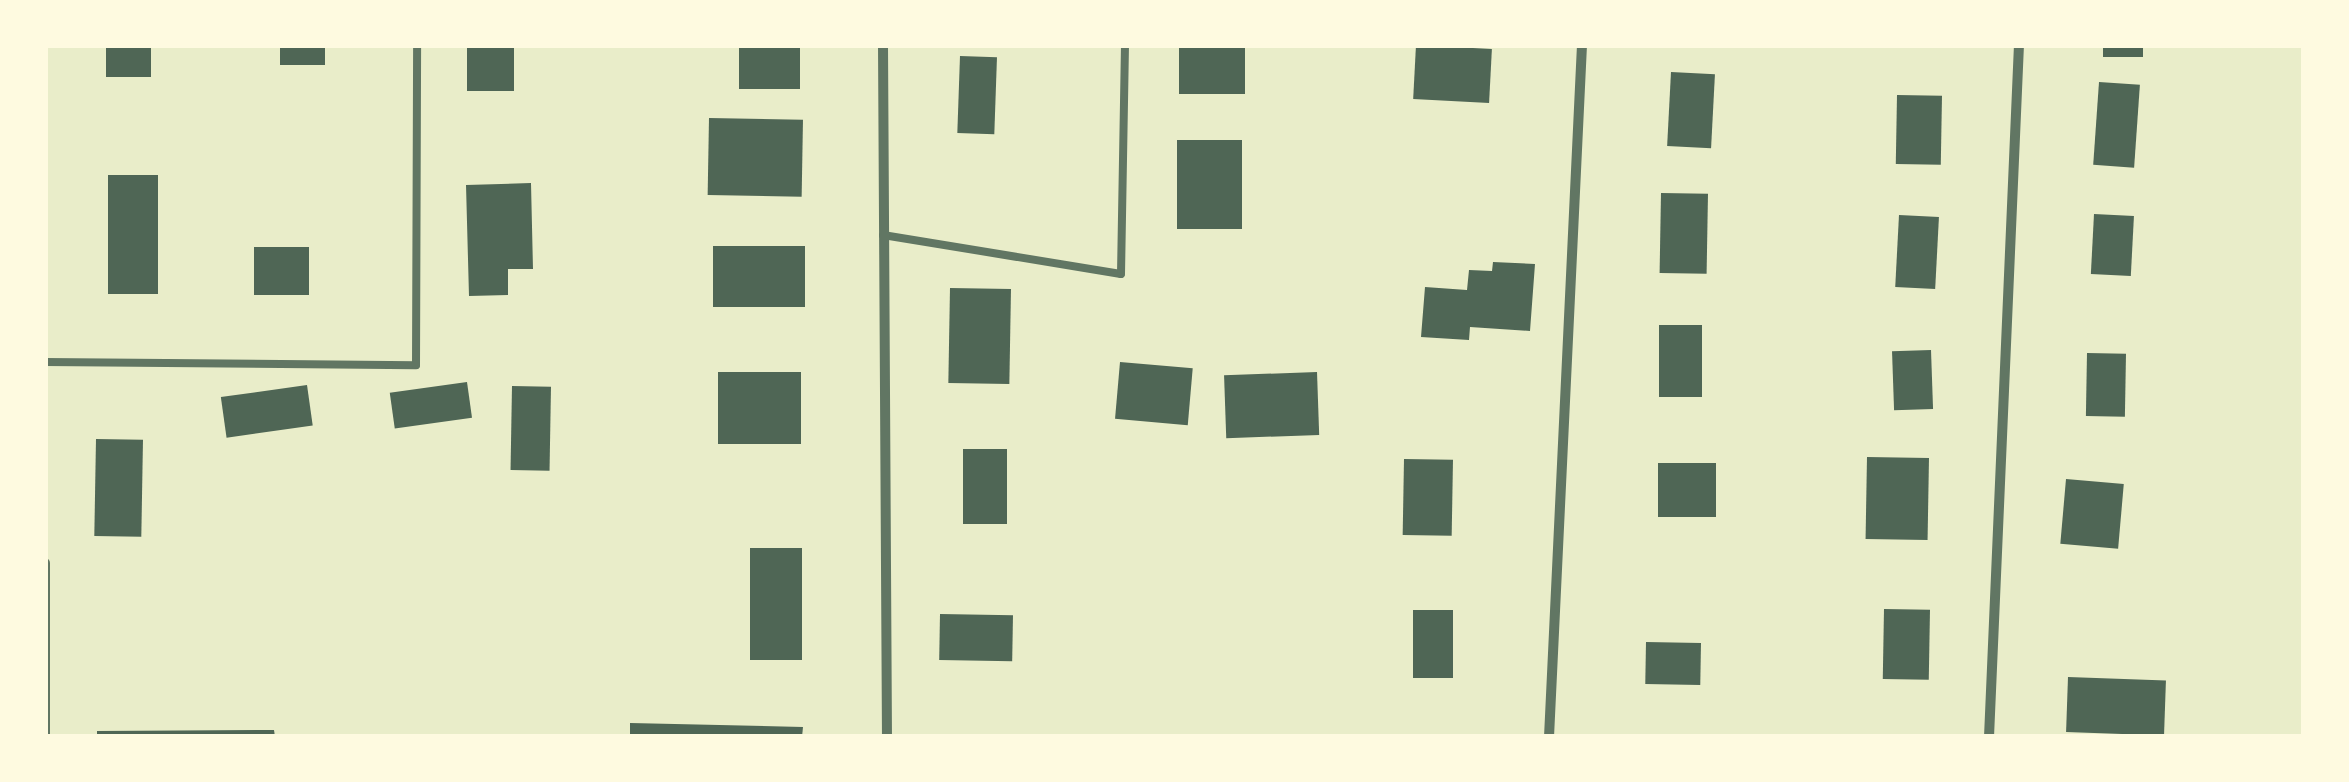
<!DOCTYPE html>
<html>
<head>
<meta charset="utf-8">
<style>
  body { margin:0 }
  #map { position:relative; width:2349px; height:782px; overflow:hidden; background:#e9edc9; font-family:"IBM Plex Serif",serif }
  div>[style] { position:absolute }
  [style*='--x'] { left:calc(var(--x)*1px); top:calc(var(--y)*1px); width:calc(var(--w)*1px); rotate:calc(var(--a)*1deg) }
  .building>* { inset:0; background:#4f6655; transform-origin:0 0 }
  .service>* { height:8px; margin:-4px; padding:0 4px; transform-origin:4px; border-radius:4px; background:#617663 }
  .minor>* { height:10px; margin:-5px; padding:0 5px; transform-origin:5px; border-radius:5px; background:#617663 }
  span { translate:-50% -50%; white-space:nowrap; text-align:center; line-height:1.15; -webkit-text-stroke:8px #fefae0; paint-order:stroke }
  .frame { position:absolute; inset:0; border:48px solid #fefae0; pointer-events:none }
</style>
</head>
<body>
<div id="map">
  <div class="building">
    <i style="left:106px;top:45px;width:45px;height:32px"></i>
    <i style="left:280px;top:45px;width:45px;height:20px"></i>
    <i style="left:467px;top:45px;width:47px;height:46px"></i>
    <i style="left:739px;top:45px;width:61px;height:44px"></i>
    <i style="left:1179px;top:45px;width:66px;height:49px"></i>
    <i style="left:1416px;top:45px;width:76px;height:54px;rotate:3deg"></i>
    <i style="left:2103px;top:45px;width:40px;height:12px"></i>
    <i style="left:960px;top:56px;width:37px;height:77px;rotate:2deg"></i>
    <i style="left:1671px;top:72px;width:44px;height:74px;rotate:3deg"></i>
    <i style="left:2099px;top:82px;width:41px;height:83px;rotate:4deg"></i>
    <i style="left:1897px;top:95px;width:45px;height:69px;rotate:1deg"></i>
    <i style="left:709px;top:118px;width:94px;height:77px;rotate:1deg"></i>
    <i style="left:1177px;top:140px;width:65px;height:89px"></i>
    <i style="left:108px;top:175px;width:50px;height:119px"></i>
    <i style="clip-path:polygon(531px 183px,533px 269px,508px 269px,508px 295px,469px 296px,466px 185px)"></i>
    <i style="left:1661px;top:193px;width:47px;height:80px;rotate:1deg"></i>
    <i style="left:2094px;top:214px;width:40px;height:60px;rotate:3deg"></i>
    <i style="left:1899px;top:215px;width:40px;height:72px;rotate:3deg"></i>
    <i style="left:805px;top:246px;width:61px;height:92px;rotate:90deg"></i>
    <i style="left:254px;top:247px;width:55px;height:48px"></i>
    <i style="clip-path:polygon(1493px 262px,1535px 264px,1530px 331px,1470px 327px,1469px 340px,1421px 337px,1425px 287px,1467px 290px,1469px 270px,1492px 271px)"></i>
    <i style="left:950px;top:288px;width:61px;height:95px;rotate:1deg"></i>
    <i style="left:1659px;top:325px;width:43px;height:72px"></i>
    <i style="left:1931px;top:350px;width:59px;height:39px;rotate:88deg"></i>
    <i style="left:2087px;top:353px;width:39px;height:63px;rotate:1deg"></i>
    <i style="left:1120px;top:362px;width:73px;height:57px;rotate:5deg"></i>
    <i style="left:718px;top:372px;width:83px;height:72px"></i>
    <i style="left:1317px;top:372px;width:63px;height:93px;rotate:88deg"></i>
    <i style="left:467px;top:382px;width:36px;height:78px;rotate:82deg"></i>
    <i style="left:307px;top:385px;width:41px;height:87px;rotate:82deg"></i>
    <i style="left:512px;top:386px;width:39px;height:84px;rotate:1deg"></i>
    <i style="left:96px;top:439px;width:47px;height:97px;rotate:1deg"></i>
    <i style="left:963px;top:449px;width:44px;height:75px"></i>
    <i style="left:1867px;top:457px;width:62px;height:82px;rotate:1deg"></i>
    <i style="left:1404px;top:459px;width:49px;height:76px;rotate:1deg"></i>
    <i style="left:1658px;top:463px;width:58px;height:54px"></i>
    <i style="left:2066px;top:479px;width:58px;height:65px;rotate:5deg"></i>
    <i style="left:750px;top:548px;width:52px;height:112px"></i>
    <i style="left:1884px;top:609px;width:46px;height:70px;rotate:1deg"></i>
    <i style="left:1413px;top:610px;width:40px;height:68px"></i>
    <i style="left:940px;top:614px;width:73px;height:46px;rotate:1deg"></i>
    <i style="left:1646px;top:642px;width:55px;height:42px;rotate:1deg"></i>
    <i style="left:2068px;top:677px;width:98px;height:55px;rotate:2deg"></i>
    <i style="clip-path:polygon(630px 723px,803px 727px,802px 737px,630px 737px)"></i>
    <i style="clip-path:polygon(274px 730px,275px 737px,97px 737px,97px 731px)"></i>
  </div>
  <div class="service">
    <i style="--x:883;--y:235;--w:241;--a:9.3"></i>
    <i style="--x:1121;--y:274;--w:229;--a:-89"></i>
    <i style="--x:45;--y:362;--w:371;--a:0.5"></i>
    <i style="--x:416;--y:365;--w:320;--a:-89.8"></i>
  </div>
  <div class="minor">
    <i style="--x:883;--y:45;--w:692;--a:89.67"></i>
    <i style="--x:45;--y:563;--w:174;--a:90"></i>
    <i style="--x:1549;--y:737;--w:693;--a:-87.27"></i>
    <i style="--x:1989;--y:737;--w:693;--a:-87.52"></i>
  </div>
  <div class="frame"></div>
</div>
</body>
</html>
